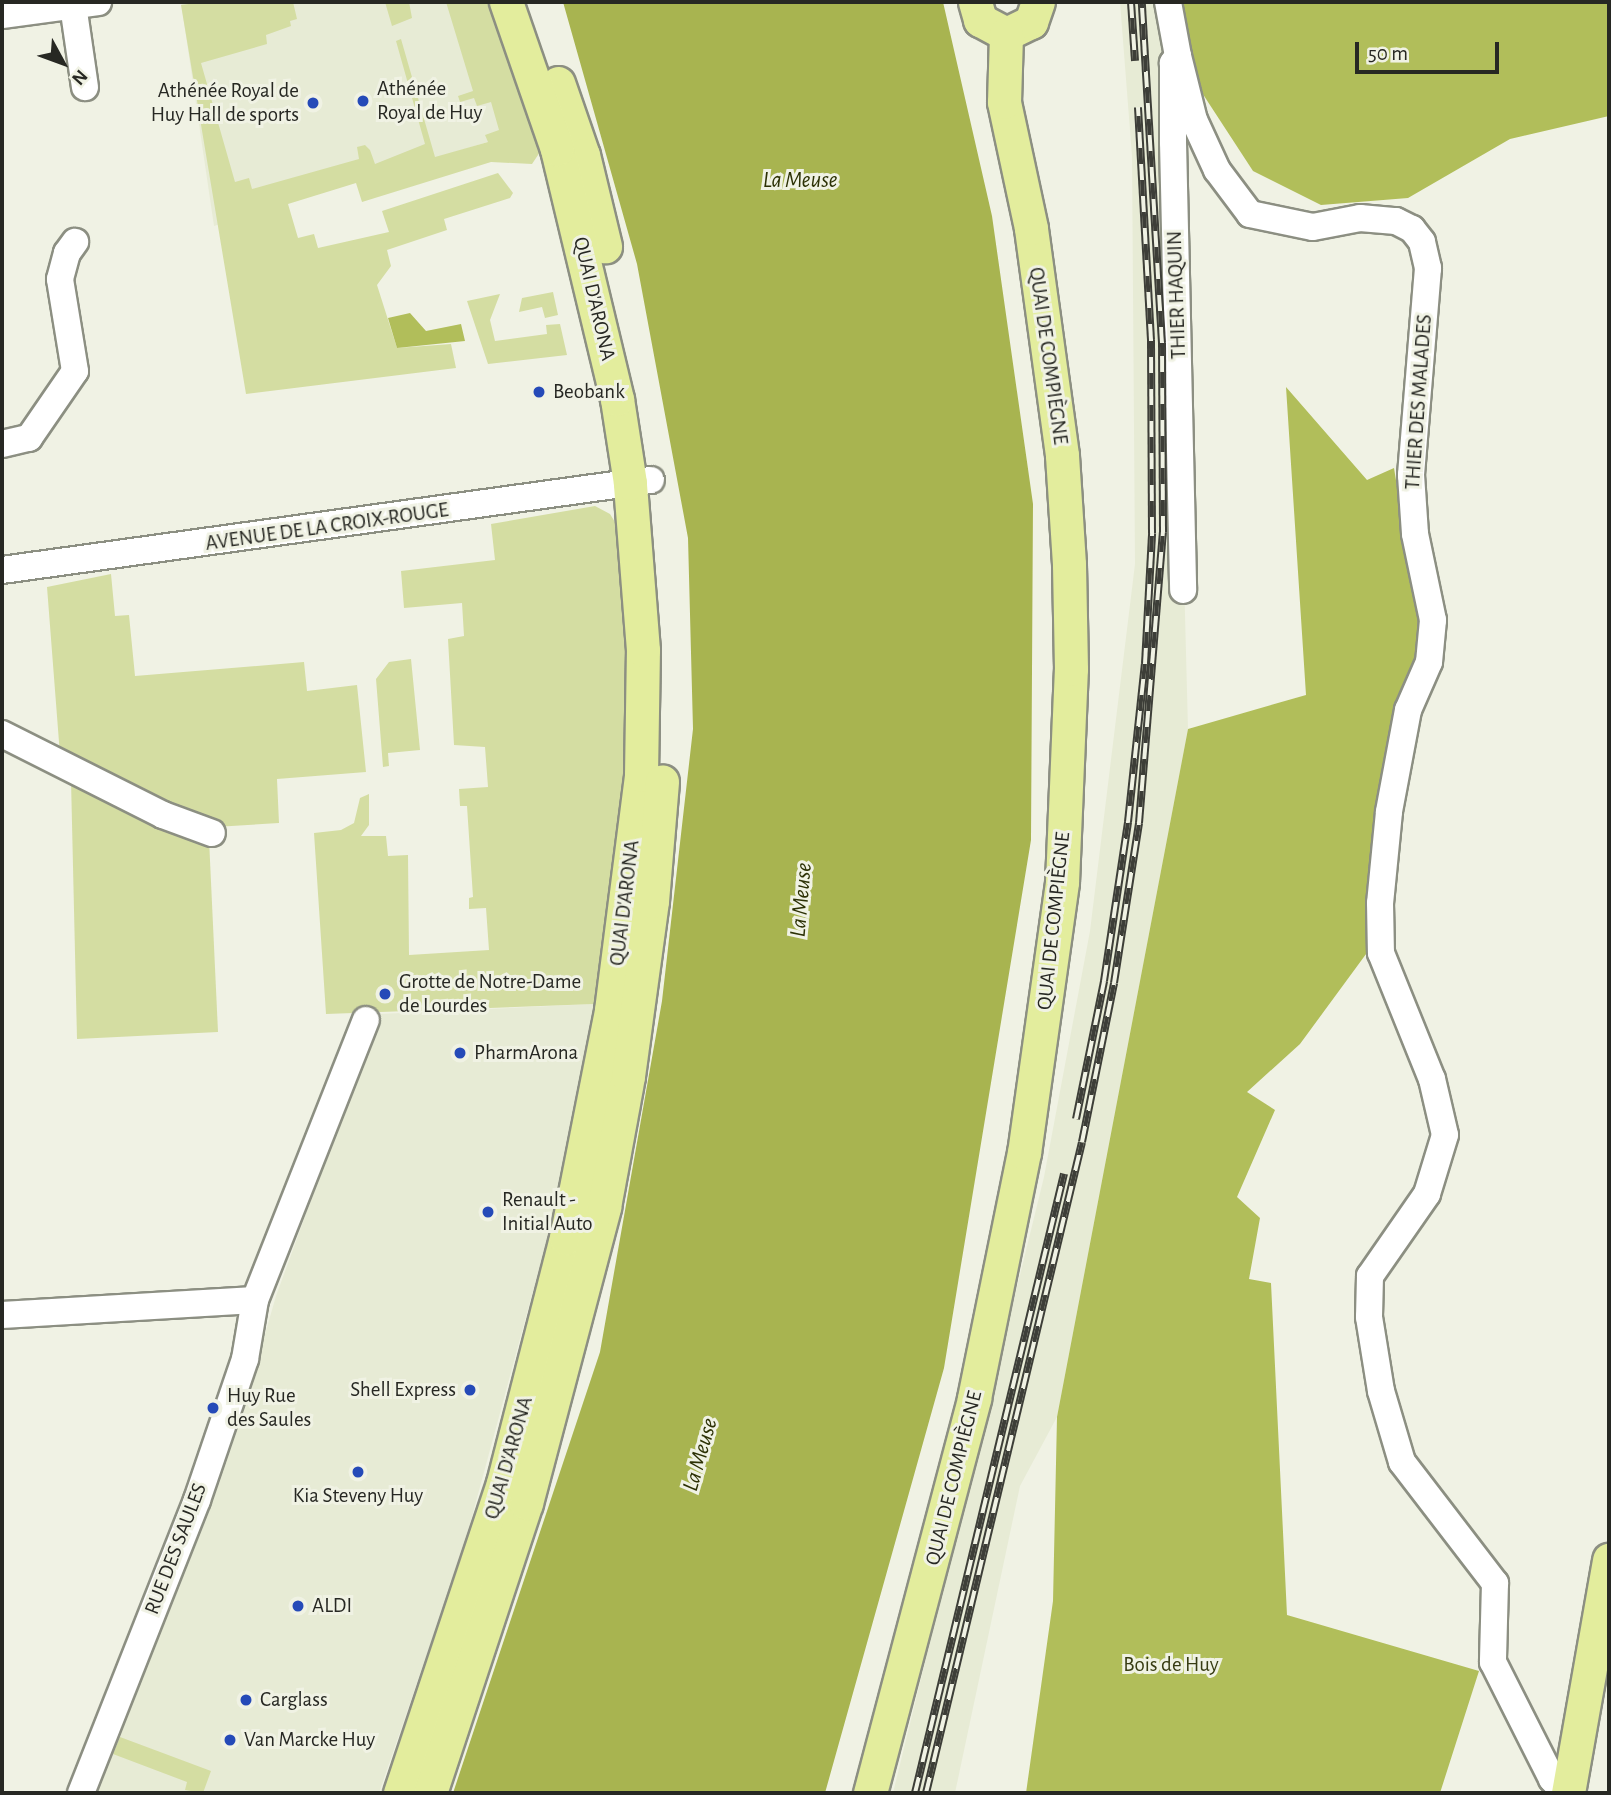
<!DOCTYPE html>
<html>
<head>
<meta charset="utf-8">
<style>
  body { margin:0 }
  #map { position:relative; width:1611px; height:1795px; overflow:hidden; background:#f0f2e4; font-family:"Alegreya Sans",sans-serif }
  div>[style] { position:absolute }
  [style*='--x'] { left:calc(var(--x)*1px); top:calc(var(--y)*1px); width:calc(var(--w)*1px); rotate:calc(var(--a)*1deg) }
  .built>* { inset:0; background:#e7ebd5 }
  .green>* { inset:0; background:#d4dda2 }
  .forest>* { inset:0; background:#b1be5a }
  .water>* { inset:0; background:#a8b450 }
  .roads { filter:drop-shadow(2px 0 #8c8f82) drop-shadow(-2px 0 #8c8f82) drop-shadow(0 2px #8c8f82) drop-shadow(0 -2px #8c8f82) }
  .minor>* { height:26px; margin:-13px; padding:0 13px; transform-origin:13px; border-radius:13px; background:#fff }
  .major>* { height:33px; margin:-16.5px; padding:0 16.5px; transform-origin:16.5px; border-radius:16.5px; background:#e3ed9d }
  .rail>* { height:8px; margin-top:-4px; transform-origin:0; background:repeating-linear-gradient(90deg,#f0f2e4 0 16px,#3d3e38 0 32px); box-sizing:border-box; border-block:2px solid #3d3e38 }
  .dots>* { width:19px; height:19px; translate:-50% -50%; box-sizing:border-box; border:4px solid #f0f2e4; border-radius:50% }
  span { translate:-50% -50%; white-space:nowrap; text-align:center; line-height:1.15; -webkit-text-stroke:6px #f0f2e4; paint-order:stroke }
  .poi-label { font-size:21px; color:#272823 }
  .left { translate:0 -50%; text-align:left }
  .right { translate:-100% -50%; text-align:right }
  .street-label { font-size:21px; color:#272823 }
  .park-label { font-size:21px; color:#373c12 }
  .water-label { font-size:23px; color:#2c3105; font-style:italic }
  .frame { position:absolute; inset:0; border:4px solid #272823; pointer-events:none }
  .north { position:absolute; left:28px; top:28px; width:70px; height:70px; -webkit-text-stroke:5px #f0f2e4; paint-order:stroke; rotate:131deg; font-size:19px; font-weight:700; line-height:28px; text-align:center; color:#272823 }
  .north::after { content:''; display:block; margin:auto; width:24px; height:32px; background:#272823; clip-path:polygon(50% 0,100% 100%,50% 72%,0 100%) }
  .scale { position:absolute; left:1355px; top:42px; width:144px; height:32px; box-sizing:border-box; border:4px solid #272823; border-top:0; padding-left:9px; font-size:21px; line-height:24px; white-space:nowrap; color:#272823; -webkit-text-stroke:5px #f0f2e4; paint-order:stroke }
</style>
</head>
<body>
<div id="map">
  <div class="built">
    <i style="clip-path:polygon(181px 2px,489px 2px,539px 126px,214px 226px)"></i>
    <i style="clip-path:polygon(1120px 2px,1169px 2px,1188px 729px,1057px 1417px,1020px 1486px,955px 1793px,893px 1793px,1044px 1177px,1090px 931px,1135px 564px,1132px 156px)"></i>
    <i style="clip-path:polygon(594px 1004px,560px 1191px,464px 1546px,379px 1793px,92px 1793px,255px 1369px,276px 1296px,379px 1014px)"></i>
  </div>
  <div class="green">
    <i style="clip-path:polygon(204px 2px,293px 2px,297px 19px,290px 21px,291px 26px,266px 35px,267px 44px,201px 63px,235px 182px,249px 178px,252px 189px,359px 159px,357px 147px,365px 145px,370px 150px,375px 164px,425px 144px,396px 41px,401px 39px,435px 157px,488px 142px,485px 135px,499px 130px,491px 102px,477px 106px,474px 98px,460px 102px,458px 96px,473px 91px,446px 2px,489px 2px,521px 76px,542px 149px,532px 164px,491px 162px,362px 202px,356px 183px,288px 204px,298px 238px,314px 234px,318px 248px,389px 232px,382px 211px,498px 173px,513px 193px,510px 198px,444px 219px,447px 230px,387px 250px,391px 266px,377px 285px,397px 348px,451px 344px,456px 368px,246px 394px,181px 5px)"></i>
    <i style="clip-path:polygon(385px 2px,409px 2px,412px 18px,392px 26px)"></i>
    <i style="clip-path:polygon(553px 292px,558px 315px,545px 318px,542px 307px,519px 312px,522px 298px)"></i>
    <i style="clip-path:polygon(500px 294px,490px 320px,495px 341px,547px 334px,546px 325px,560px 324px,567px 355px,488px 364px,467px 301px)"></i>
    <i style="clip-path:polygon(595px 506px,610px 514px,621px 532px,629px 708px,621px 841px,594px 1004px,326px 1014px,314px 833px,341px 830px,354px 823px,360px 798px,369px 794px,369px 825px,361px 836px,386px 836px,388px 856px,408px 855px,409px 955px,489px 950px,486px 908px,469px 909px,469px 898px,473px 897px,467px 806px,460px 806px,459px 789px,488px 787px,485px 747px,454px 745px,448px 639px,464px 636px,462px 603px,404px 608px,401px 571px,495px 560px,491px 524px)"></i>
    <i style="clip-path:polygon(111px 574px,115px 616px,129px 615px,135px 676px,304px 662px,307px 691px,357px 685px,366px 772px,277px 779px,279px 823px,215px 827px,60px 755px,47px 587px)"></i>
    <i style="clip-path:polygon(411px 659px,420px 750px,388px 753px,389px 766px,383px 767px,376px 679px,389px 662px)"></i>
    <i style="clip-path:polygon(71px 780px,209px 839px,218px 1032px,77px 1039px)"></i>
    <i style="clip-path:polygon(120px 1737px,211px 1771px,203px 1793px,185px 1790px,187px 1782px,113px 1754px)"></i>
  </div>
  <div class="forest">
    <i style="clip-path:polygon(1169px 2px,1609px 2px,1609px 116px,1510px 139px,1408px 198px,1321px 205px,1253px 171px,1178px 56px)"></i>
    <i style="clip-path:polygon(410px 313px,426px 331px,461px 324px,465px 341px,397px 348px,388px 318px)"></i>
    <i style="clip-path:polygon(1286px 387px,1367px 480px,1394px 468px,1423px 646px,1369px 950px,1300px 1044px,1247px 1092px,1275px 1110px,1237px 1197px,1260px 1218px,1249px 1279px,1271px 1283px,1287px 1615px,1479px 1671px,1440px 1793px,1026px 1793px,1053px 1601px,1057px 1417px,1188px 729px,1306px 695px)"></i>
  </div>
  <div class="water">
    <i style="clip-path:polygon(563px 2px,943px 2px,992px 216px,1033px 504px,1031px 840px,944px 1368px,825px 1793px,453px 1793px,600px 1352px,662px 1001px,693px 729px,688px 538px,637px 264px)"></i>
  </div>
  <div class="roads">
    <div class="minor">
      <i style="--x:1168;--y:2;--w:55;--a:79.5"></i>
      <i style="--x:1178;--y:56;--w:9;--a:126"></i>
      <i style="--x:1173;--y:63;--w:79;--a:90"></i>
      <i style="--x:1173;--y:142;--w:448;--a:88.7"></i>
      <i style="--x:73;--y:5;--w:83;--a:81.7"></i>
      <i style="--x:2;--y:15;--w:97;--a:-7.7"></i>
      <i style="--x:1178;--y:56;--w:66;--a:76"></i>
      <i style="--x:1194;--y:120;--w:55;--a:65.3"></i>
      <i style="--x:1217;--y:170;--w:55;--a:53.1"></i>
      <i style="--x:1250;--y:214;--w:64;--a:11.7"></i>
      <i style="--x:1313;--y:227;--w:48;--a:-10.8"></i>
      <i style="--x:1360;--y:218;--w:36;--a:5"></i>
      <i style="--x:1396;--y:221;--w:18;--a:27"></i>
      <i style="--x:1412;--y:229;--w:16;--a:52"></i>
      <i style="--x:1422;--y:242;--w:27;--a:77"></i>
      <i style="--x:1428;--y:268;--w:208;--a:94.7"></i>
      <i style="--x:1411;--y:475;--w:59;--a:86.1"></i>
      <i style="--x:1415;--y:534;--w:88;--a:78.2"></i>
      <i style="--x:1433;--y:620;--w:42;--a:95.4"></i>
      <i style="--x:1429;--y:662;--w:52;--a:113.6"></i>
      <i style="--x:1408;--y:710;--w:104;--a:100.6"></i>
      <i style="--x:1389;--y:812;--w:91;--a:95.6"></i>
      <i style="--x:1380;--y:903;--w:50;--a:88.9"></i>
      <i style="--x:1381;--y:953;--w:136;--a:68"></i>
      <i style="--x:1432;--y:1079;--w:57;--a:76.9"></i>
      <i style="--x:1445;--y:1135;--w:62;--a:107"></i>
      <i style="--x:1427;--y:1194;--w:100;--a:124.8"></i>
      <i style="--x:1370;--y:1276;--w:41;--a:91.4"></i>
      <i style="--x:1369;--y:1317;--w:75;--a:80.8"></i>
      <i style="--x:1381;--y:1391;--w:74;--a:73.5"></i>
      <i style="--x:1402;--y:1462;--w:153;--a:52.5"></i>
      <i style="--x:1495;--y:1583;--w:79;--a:91.5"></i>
      <i style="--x:1493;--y:1662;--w:131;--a:63.2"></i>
      <i style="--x:1552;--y:1779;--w:19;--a:47"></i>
      <i style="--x:2;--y:444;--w:28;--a:-13"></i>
      <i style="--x:29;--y:438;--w:81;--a:-55.5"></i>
      <i style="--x:75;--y:371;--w:93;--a:-99.3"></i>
      <i style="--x:60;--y:279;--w:27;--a:-75"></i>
      <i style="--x:67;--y:253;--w:14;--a:-54"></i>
      <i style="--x:2;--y:570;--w:655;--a:-7.9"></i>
      <i style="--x:2;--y:734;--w:180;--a:26.7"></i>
      <i style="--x:163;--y:815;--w:52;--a:20.2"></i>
      <i style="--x:255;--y:1300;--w:301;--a:-68.4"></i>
      <i style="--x:2;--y:1315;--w:253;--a:-3.4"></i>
      <i style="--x:255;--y:1300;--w:60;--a:99.6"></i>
      <i style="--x:245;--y:1359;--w:149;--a:108.8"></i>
      <i style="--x:197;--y:1500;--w:315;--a:111.6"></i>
    </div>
    <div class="major">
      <i style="--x:975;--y:2;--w:19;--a:74"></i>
      <i style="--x:980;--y:20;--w:30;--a:28"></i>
      <i style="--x:1006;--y:34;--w:28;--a:-26"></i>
      <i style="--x:1031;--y:22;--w:21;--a:-71"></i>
      <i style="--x:558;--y:83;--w:76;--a:70.9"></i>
      <i style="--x:583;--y:155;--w:94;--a:76.4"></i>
      <i style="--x:400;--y:1793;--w:327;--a:-71.6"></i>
      <i style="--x:503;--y:1483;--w:253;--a:-75.6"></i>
      <i style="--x:566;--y:1238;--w:232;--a:-78.8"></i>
      <i style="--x:611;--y:1010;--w:237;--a:-82.7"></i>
      <i style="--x:641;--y:775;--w:125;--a:-89.1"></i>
      <i style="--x:643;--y:650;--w:168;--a:-94.5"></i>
      <i style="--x:630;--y:483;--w:85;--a:-98.8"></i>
      <i style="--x:617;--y:399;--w:257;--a:-103.5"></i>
      <i style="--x:557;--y:149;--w:156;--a:-109.1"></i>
      <i style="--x:430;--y:1793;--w:305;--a:-71.7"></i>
      <i style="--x:526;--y:1503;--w:306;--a:-75.2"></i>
      <i style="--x:604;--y:1207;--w:133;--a:-79.6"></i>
      <i style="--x:628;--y:1076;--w:177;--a:-82.2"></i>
      <i style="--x:652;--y:901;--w:120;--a:-85.2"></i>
      <i style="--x:870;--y:1793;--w:408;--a:-75.2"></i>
      <i style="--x:974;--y:1398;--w:250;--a:-78.5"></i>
      <i style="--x:1024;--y:1153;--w:274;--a:-82"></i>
      <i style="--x:1062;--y:882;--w:213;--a:-87.6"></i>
      <i style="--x:1071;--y:669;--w:105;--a:-91.1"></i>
      <i style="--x:1069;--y:564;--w:109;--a:-93.7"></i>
      <i style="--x:1062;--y:455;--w:229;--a:-97.8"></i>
      <i style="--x:1031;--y:228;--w:129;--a:-102.1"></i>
      <i style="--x:1004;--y:102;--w:68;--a:-88.3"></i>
      <i style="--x:1568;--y:1793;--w:237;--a:-80"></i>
    </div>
  </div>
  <div class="rail">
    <i style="--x:1131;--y:2;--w:59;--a:86.1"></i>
    <i style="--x:1076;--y:1119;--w:141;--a:-78.5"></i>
    <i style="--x:1104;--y:981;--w:161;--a:-81.4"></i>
    <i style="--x:1128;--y:822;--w:159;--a:-83.9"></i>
    <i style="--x:1145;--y:664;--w:131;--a:-86.9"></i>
    <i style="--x:1152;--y:533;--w:193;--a:-90.3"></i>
    <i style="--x:1151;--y:340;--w:233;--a:-93.2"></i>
    <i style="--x:915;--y:1793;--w:637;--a:-76.47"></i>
    <i style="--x:926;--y:1793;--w:669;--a:-76.52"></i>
    <i style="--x:1082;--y:1142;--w:162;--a:-78.6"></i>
    <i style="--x:1114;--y:983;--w:162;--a:-81.1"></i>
    <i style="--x:1139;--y:823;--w:292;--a:-85.3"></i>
    <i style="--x:1163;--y:532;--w:189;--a:-90.3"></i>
    <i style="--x:1162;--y:343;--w:342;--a:-93.4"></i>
  </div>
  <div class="dots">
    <i style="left:363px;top:101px;background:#254ab8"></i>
    <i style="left:313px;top:103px;background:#254ab8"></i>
    <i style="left:539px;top:392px;background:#254ab8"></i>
    <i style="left:385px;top:994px;background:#254ab8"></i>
    <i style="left:460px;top:1053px;background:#254ab8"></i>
    <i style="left:488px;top:1212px;background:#254ab8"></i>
    <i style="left:470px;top:1390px;background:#254ab8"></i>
    <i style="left:213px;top:1408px;background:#254ab8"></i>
    <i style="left:358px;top:1472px;background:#254ab8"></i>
    <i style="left:298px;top:1606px;background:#254ab8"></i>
    <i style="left:246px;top:1700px;background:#254ab8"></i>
    <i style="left:230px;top:1740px;background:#254ab8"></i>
  </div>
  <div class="poi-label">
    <span class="left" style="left:377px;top:101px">Athénée<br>Royal de Huy</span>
    <span class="right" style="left:299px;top:103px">Athénée Royal de<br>Huy Hall de sports</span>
    <span class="left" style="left:553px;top:392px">Beobank</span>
    <span class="left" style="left:399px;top:994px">Grotte de Notre-Dame<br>de Lourdes</span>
    <span class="left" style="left:474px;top:1053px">PharmArona</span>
    <span class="left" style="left:502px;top:1212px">Renault -<br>Initial Auto</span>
    <span class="right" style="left:456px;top:1390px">Shell Express</span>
    <span class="left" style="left:227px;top:1408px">Huy Rue<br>des Saules</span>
    <span style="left:358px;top:1496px">Kia Steveny Huy</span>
    <span class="left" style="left:312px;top:1606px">ALDI</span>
    <span class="left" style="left:260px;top:1700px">Carglass</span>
    <span class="left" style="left:244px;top:1740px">Van Marcke Huy</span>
  </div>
  <div class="street-label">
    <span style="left:1177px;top:295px;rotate:-92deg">THIER HAQUIN</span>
    <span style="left:594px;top:299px;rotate:77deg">QUAI D'ARONA</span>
    <span style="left:1048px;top:356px;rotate:82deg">QUAI DE COMPIÈGNE</span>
    <span style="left:1419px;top:402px;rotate:-86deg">THIER DES MALADES</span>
    <span style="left:327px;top:527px;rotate:-8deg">AVENUE DE LA CROIX-ROUGE</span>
    <span style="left:625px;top:903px;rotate:-83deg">QUAI D'ARONA</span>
    <span style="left:1054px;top:921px;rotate:-84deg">QUAI DE COMPIÈGNE</span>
    <span style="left:509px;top:1458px;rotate:-74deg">QUAI D'ARONA</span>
    <span style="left:954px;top:1478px;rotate:-76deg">QUAI DE COMPIÈGNE</span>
    <span style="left:176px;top:1549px;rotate:-69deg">RUE DES SAULES</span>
  </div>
  <div class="park-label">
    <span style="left:1171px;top:1665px">Bois de Huy</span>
  </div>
  <div class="water-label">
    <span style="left:800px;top:181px">La Meuse</span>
    <span style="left:802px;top:900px;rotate:-85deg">La Meuse</span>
    <span style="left:701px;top:1455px;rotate:-74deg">La Meuse</span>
  </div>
  <div class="frame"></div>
  <div class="north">N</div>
  <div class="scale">50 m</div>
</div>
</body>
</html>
